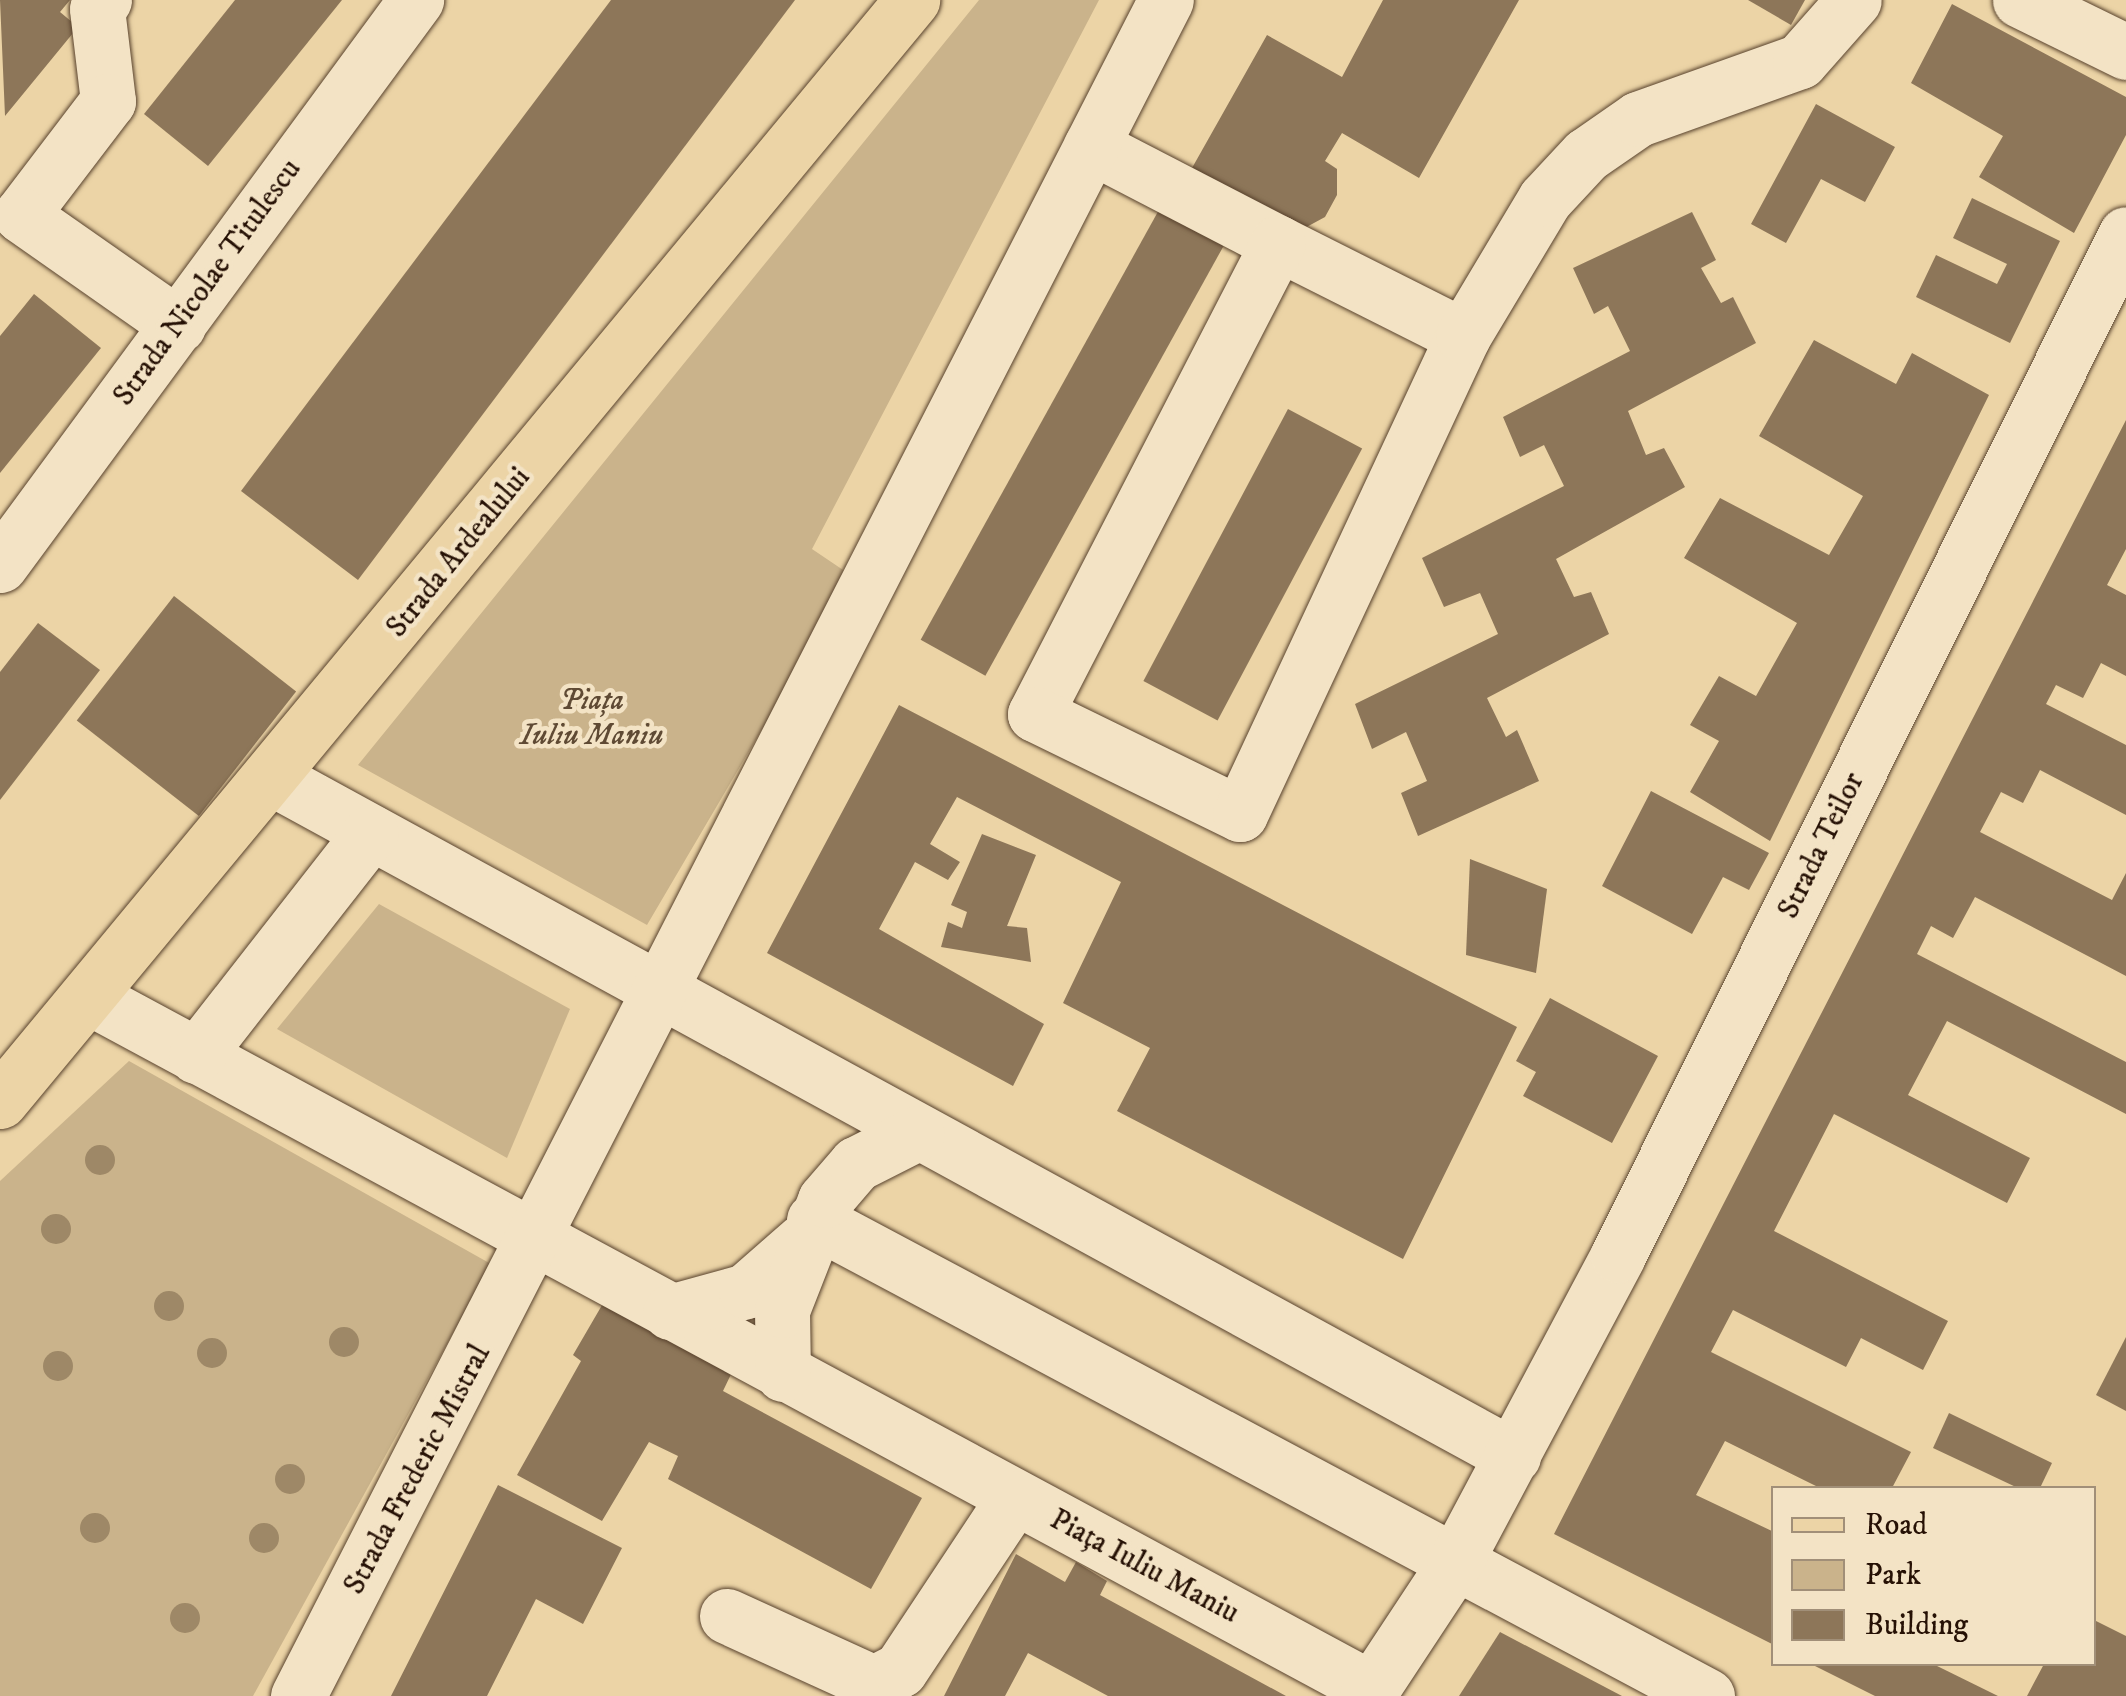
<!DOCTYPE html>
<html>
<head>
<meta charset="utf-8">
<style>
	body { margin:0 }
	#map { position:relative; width:2126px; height:1696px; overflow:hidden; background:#ecd4a6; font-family:"IM FELL DW Pica",serif }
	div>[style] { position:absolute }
	.green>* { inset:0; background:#cab38b }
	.building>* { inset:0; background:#8d7659; transform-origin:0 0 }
	.roads { filter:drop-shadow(0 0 2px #58422d) drop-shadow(0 0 2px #58422d) }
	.minor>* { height:55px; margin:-27.5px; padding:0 27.5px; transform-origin:27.5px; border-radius:27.5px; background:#f3e3c5 }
	.major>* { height:55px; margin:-27.5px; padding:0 27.5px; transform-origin:27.5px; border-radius:27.5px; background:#ecd4a6 }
	.trees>* { width:30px; height:30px; margin:-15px; border-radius:50%; background:#9e8867 }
	span { translate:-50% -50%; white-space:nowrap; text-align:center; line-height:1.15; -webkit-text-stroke:9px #f3e3c5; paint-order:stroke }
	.street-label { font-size:30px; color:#261105 }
	.park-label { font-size:30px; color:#5f4a34; font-style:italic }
	.legend { position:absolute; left:1771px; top:1486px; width:325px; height:180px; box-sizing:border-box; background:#f3e3c5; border:2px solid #a18f78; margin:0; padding:12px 18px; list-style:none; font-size:30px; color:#261105 }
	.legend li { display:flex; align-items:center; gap:20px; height:50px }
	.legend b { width:50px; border:2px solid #a18f78 }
</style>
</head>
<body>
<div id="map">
	<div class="green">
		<i style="clip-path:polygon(979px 0,1099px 0,812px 549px,852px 576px,647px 925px,358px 765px)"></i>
		<i style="clip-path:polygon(379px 904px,570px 1009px,507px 1158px,277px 1029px)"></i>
		<i style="clip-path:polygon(129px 1061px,491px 1264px,253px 1696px,0 1696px,0 1181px)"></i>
	</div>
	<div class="building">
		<i style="clip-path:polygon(0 0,70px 0,60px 12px,78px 27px,5px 116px)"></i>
		<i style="clip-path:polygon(235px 0,342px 0,208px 166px,144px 114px)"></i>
		<i style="clip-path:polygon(611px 0,795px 0,358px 580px,241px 491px)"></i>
		<i style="clip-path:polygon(1383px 0,1519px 0,1419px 178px,1342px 133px,1325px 161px,1337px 169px,1337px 195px,1325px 217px,1301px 230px,1192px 168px,1267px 35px,1342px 77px)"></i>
		<i style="clip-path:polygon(1748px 0,1805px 0,1791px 25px)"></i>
		<i style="clip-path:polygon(1952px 4px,2126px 97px,2126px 135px,2074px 233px,1979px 177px,2003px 136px,1911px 83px)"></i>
		<i style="clip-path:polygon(1816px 104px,1895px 147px,1865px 202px,1821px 179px,1786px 243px,1751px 224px)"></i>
		<i style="clip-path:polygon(1972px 198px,2060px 241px,2010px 343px,1916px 297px,1936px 255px,1997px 284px,2007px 264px,1953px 238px)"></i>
		<i style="left:1165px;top:199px;width:74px;height:504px;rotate:29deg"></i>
		<i style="clip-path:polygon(1692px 212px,1716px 260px,1701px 268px,1721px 303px,1733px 297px,1756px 343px,1628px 411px,1646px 455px,1664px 448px,1685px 487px,1556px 559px,1574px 597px,1591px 592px,1609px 634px,1487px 698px,1506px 737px,1517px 730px,1539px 781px,1418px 836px,1401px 793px,1427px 781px,1406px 732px,1372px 749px,1355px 704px,1498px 634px,1480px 593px,1444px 607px,1422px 558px,1564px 486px,1544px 445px,1520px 457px,1503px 417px,1630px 351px,1608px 306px,1594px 314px,1573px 268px)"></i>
		<i style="clip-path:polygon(34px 294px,101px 348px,0 473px,0 336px)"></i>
		<i style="clip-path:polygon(1814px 340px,1896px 384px,1912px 353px,1989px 395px,1770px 841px,1690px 792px,1719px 741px,1690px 725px,1719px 676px,1756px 696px,1797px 623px,1684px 558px,1720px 498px,1829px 555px,1863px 496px,1759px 436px)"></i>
		<i style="left:1288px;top:409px;width:84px;height:308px;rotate:28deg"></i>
		<i style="clip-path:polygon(2126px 420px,2126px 549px,2107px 585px,2126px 595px,2126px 676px,2101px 663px,2083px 698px,2056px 685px,2046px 704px,2126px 745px,2126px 815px,2040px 770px,2023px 803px,2001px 792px,1980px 832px,2112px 900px,2126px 873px,2126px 976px,1975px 897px,1953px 938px,1931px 926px,1917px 954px,2126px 1062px,2126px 1114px,1947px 1021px,1908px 1095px,2030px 1158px,2007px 1203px,1834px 1114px,1774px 1231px,1948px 1321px,1923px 1370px,1861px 1338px,1846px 1367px,1733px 1310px,1711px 1352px,1911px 1452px,1892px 1488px,1820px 1488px,1725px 1441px,1696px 1495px,1774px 1532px,1774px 1645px,1554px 1534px)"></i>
		<i style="left:174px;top:596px;width:155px;height:158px;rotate:38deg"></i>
		<i style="clip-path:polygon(38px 623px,100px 670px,0 800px,0 672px)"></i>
		<i style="clip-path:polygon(899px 705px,1517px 1027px,1403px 1259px,1117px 1111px,1150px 1048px,1063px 1003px,1121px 882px,957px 797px,930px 844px,960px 862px,948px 880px,915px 862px,879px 929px,1044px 1024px,1013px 1086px,767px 953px)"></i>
		<i style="clip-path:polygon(1651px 791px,1769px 853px,1749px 890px,1723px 877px,1692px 934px,1602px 886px)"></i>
		<i style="clip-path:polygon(982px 834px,1036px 855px,1007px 926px,1027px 928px,1031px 962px,941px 947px,948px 922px,962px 928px,967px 912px,951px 905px)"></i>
		<i style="clip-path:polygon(1470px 859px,1547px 889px,1536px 973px,1466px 955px)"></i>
		<i style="clip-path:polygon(1550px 998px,1658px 1056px,1612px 1143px,1523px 1096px,1536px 1072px,1516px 1061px)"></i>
		<i style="clip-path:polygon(605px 1300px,734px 1368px,723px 1391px,922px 1498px,871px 1589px,668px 1479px,678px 1456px,649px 1442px,602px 1521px,517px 1475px,581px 1361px,573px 1355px)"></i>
		<i style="clip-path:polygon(2126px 1337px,2126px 1411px,2096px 1395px)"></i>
		<i style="clip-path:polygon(1949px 1413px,2052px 1463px,2040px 1488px,2018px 1488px,1933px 1448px)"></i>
		<i style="clip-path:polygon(498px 1485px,622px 1548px,583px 1624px,536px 1599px,487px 1696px,391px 1696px)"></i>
		<i style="clip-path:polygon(1016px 1554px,1065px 1582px,1076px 1562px,1107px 1581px,1100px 1595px,1286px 1696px,1108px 1696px,1028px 1653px,1005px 1696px,944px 1696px)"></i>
		<i style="clip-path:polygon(2094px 1620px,2126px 1636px,2126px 1696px,2027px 1696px,2044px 1664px,2094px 1664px)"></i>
		<i style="clip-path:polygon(1500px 1632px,1622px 1696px,1459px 1696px)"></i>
		<i style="clip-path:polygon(1811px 1664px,1933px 1664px,1998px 1696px,1875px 1696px)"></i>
	</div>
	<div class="roads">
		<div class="minor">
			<i style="left:104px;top:0;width:11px;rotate:128deg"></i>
			<i style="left:97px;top:9px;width:93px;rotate:83.2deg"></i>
			<i style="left:108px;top:101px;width:143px;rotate:127.3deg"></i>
			<i style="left:21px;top:215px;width:192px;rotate:35deg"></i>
			<i style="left:2020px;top:0;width:118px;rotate:26.1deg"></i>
			<i style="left:1091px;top:146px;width:211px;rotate:27.4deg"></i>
			<i style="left:1463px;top:336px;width:207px;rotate:-153.3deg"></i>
			<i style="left:1278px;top:243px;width:530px;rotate:117.29deg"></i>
			<i style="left:1035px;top:714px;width:228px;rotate:26deg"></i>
			<i style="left:1240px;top:814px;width:527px;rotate:-64.99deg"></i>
			<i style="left:1463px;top:336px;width:160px;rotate:-59.1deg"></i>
			<i style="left:1545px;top:199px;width:60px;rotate:-47deg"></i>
			<i style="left:1586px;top:155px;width:63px;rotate:-34.7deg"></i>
			<i style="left:1638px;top:119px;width:172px;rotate:-19.7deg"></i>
			<i style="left:1800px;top:61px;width:81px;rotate:-48.5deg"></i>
			<i style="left:0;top:565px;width:702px;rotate:-53.64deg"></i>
			<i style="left:274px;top:779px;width:1412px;rotate:28.65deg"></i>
			<i style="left:89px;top:997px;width:1458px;rotate:28.34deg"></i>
			<i style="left:196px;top:1056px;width:284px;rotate:-52deg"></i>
			<i style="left:814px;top:1220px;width:1012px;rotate:28.06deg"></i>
			<i style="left:670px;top:1312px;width:79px;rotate:-15.4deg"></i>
			<i style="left:746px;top:1291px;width:76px;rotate:-41.3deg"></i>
			<i style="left:783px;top:1374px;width:64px;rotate:-90.9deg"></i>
			<i style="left:782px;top:1310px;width:118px;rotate:-68.6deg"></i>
			<i style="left:825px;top:1200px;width:48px;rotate:-49.3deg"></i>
			<i style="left:856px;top:1164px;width:68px;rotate:-26.9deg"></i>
			<i style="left:727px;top:1616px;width:162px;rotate:24.5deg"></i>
			<i style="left:874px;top:1683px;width:29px;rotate:-27deg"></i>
			<i style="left:900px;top:1670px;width:206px;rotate:-56.5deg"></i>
			<i style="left:298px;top:1696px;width:1905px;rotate:-62.9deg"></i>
			<i style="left:1367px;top:1696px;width:158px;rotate:-56.6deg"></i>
			<i style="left:1454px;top:1564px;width:350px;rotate:-62deg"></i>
			<i style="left:1618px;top:1255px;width:1140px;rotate:-63.55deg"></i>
		</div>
		<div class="major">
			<i style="left:0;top:1101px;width:1430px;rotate:-50.36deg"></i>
		</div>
	</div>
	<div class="trees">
		<i style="left:100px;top:1160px"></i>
		<i style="left:56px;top:1229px"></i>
		<i style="left:169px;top:1306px"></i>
		<i style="left:344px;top:1342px"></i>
		<i style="left:212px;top:1353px"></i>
		<i style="left:58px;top:1366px"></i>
		<i style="left:290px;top:1479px"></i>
		<i style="left:95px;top:1528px"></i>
		<i style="left:264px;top:1538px"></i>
		<i style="left:185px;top:1618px"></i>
	</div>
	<div class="street-label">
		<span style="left:208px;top:283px;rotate:-54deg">Strada Nicolae Titulescu</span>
		<span style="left:459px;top:553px;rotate:-51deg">Strada Ardealului</span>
		<span style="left:1822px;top:846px;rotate:-64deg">Strada Teilor</span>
		<span style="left:418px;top:1470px;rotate:-62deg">Strada Frederic Mistral</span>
		<span style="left:1144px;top:1567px;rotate:28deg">Piața Iuliu Maniu</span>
	</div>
	<div class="park-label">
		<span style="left:592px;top:718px">Piața<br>Iuliu Maniu</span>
	</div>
	<ul class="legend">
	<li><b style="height:12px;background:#ecd4a6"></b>Road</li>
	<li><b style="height:28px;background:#cab38b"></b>Park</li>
	<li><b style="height:28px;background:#8d7659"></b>Building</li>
	</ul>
</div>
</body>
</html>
